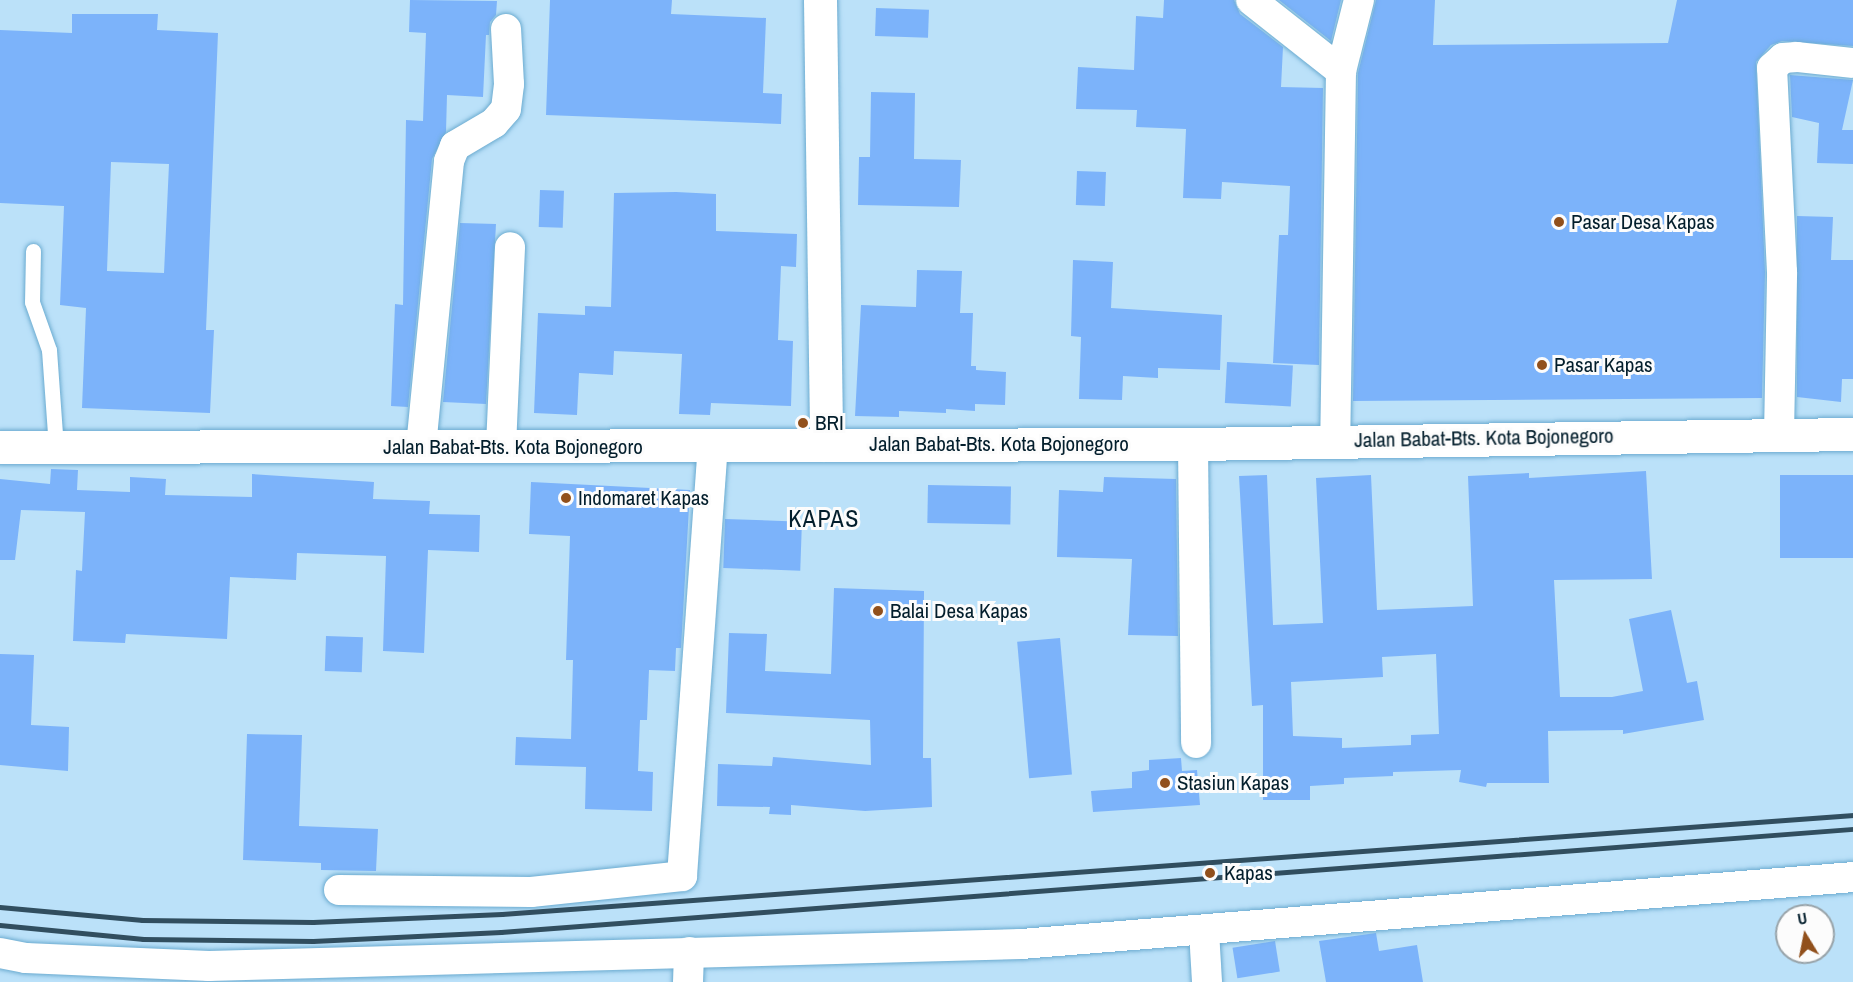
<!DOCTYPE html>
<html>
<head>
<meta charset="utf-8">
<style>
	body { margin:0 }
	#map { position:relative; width:1853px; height:982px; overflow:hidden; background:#bbe1f9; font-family:"Archivo Narrow",sans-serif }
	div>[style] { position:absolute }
	.building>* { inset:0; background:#7cb3fa; transform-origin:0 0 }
	.roads { filter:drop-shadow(0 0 2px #6babd0) drop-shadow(0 0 2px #6babd0) }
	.service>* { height:15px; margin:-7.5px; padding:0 7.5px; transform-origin:7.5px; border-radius:7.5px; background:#fff }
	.minor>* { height:30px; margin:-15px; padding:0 15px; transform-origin:15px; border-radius:15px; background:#fff }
	.tertiary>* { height:33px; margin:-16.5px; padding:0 16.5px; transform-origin:16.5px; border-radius:16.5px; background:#fff }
	.trunk>* { height:33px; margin:-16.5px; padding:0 16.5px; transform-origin:16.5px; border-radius:16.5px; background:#fff }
	.rail>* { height:4.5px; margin:-2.25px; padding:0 2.25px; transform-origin:2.25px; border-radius:2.25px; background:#314e5f }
	.dots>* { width:16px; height:16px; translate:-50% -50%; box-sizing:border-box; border:3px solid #fcfcfc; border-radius:50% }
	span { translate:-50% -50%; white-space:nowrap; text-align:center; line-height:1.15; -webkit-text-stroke:6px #fcfcfc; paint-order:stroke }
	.poi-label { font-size:21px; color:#031e2c }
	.left { translate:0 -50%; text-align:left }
	.street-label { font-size:21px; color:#031e2c }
	.quarter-label { font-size:24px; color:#031e2c; letter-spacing:1.5px }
	.north { position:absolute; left:1775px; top:904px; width:60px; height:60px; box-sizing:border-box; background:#fcfcfc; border:2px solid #98a3a9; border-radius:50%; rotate:350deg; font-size:16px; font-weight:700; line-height:24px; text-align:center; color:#031e2c }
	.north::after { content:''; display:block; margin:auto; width:21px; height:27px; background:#91501c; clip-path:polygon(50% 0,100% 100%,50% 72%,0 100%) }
</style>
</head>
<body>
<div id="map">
	<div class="building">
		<i style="clip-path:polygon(410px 0,497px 1px,496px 15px,490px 22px,489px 35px,486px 35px,483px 97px,447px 95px,446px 132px,432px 159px,408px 407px,391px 406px,395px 304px,403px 305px,406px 120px,423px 121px,426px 33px,409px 32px)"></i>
		<i style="clip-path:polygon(550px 0,672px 0,671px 14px,766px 18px,763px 93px,782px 94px,781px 124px,546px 115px)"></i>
		<i style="clip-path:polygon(1164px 0,1234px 0,1240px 14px,1283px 47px,1281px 87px,1323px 88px,1319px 365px,1273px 363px,1279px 235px,1288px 235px,1290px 186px,1222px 182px,1221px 199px,1183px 198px,1186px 129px,1136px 127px,1137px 110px,1076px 109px,1078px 67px,1134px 70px,1136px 16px,1163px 18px)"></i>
		<i style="clip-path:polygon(1279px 0,1341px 0,1331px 41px)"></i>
		<i style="clip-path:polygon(1376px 0,1435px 0,1433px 45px,1668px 43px,1677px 0,1853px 0,1853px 46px,1782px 41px,1771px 45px,1756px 62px,1765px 272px,1762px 398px,1353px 401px,1358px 73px)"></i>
		<i style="left:876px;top:8px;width:53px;height:28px;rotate:2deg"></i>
		<i style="clip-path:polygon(evenodd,72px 14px,158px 14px,157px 30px,218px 33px,206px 330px,214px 330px,210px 413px,82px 408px,86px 308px,60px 305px,64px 206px,0 203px,0 30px,72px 33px,72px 14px,111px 162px,169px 164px,164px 273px,107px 271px,111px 162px)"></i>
		<i style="clip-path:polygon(1790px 75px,1853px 80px,1842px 130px,1853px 130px,1853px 164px,1817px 163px,1819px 123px,1792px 117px)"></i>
		<i style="clip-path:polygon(871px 92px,915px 93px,914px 159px,961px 160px,959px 207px,858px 205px,859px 157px,870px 157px)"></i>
		<i style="left:1077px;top:171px;width:29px;height:34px;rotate:2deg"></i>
		<i style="left:540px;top:190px;width:24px;height:37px;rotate:2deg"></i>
		<i style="clip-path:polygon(676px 192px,716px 194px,716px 231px,797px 234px,796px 267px,781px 266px,778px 340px,793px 341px,791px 406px,711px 403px,710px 415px,679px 414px,682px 354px,614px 351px,613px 375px,579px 373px,577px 415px,534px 413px,538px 313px,585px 315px,585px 306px,611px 307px,614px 193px)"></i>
		<i style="clip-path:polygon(1797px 216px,1833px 217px,1831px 260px,1853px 260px,1853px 379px,1842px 379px,1841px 402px,1797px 397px)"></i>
		<i style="clip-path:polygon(460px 223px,496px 224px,486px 404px,443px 402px)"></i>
		<i style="clip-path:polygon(1073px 260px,1113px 262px,1111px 308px,1222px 315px,1220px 370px,1158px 368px,1158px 378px,1123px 376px,1122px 400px,1079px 399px,1081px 337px,1071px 336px)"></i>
		<i style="clip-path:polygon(917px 270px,962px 271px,960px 313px,973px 313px,971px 366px,976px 366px,976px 370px,1006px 372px,1005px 405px,975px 404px,975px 411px,946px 409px,946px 413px,899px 411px,899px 417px,855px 416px,861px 305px,916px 307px)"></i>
		<i style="left:1227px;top:362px;width:66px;height:41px;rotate:3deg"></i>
		<i style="clip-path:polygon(51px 469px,78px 470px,77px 490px,130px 492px,130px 477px,166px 479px,165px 495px,252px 497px,252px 474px,374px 482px,373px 499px,430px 501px,429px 514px,480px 515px,479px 552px,428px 550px,424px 653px,383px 651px,386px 556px,297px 553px,296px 580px,230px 577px,227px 639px,126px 634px,125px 643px,73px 641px,76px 570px,82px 571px,85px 512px,21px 510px,15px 560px,0 560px,0 479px,50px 484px)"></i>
		<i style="clip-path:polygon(evenodd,1646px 471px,1652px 579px,1554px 580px,1560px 697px,1612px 697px,1643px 691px,1629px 619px,1671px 610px,1687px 683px,1697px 681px,1704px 720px,1623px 734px,1623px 730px,1548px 731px,1549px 783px,1487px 783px,1486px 787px,1459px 782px,1461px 770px,1393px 772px,1393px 776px,1344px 778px,1344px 784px,1310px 786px,1310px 800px,1263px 800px,1263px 705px,1252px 706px,1239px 476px,1267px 475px,1273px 625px,1323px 623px,1316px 478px,1371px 475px,1377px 610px,1473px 606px,1468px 476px,1529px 473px,1529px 478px,1646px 471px,1436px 654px,1439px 734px,1411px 735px,1411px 745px,1342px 748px,1342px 738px,1293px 736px,1291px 682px,1383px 677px,1382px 657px,1436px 654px)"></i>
		<i style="left:1853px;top:475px;width:83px;height:73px;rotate:90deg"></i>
		<i style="clip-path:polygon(1104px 477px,1176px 479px,1178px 636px,1128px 635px,1132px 559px,1057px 557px,1059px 490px,1103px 492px)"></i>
		<i style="clip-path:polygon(531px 482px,690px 490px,681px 648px,676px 648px,675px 671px,649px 670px,647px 720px,640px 720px,638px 771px,653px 772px,652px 811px,585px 809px,586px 767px,515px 765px,516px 737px,571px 739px,573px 660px,566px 660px,570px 536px,529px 534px)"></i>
		<i style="left:928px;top:485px;width:83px;height:38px;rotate:1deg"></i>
		<i style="left:725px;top:519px;width:77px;height:49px;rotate:2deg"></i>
		<i style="clip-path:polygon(834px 588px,924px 591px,923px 758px,931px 758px,932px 807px,865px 811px,791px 805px,791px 815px,769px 814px,770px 807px,717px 806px,718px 764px,772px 766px,773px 757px,871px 765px,870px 720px,726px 713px,729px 633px,767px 634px,765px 671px,831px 674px)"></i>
		<i style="left:326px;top:636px;width:37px;height:35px;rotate:2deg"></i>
		<i style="left:1060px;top:638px;width:137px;height:43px;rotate:85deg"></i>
		<i style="clip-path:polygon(0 654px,34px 655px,31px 725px,69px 727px,68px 771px,0 765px)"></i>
		<i style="clip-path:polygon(247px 734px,302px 735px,299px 826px,378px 829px,376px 871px,321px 870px,321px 863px,243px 860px)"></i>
		<i style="clip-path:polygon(1181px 758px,1182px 771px,1197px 770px,1200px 805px,1093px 812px,1091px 791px,1132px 788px,1132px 772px,1149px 770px,1149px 760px)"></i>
		<i style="clip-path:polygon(1376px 933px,1379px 951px,1417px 945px,1423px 982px,1326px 982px,1319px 941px)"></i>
		<i style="left:1275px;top:941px;width:31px;height:43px;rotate:81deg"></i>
	</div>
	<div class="roads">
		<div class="service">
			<i style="left:33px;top:251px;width:51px;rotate:91.1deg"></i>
			<i style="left:32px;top:302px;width:51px;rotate:70.5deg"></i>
			<i style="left:49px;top:350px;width:97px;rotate:85.9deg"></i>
		</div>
		<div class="minor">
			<i style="left:1251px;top:0;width:115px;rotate:38.3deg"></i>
			<i style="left:1341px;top:71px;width:368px;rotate:90.9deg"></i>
			<i style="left:1341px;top:71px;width:73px;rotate:-75.8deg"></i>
			<i style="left:1779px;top:434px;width:162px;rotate:-88.9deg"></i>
			<i style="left:1782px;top:272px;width:204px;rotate:-92.8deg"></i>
			<i style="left:1772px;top:68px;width:15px;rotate:-42deg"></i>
			<i style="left:1783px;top:58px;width:14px;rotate:-4deg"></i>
			<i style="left:1797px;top:57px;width:56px;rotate:6.1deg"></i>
			<i style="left:1193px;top:444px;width:299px;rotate:89.4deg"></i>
			<i style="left:501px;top:446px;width:199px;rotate:-87.4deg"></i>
			<i style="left:421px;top:447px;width:287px;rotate:-84.4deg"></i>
			<i style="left:449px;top:161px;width:16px;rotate:-68deg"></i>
			<i style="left:455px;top:146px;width:45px;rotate:-30.5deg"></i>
			<i style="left:494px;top:123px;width:18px;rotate:-49deg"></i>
			<i style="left:506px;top:109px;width:25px;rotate:-83deg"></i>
			<i style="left:509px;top:84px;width:55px;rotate:-93.1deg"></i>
			<i style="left:339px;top:890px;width:192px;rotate:0.6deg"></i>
			<i style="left:531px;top:892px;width:152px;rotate:-6deg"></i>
			<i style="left:682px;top:876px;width:431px;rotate:-85.9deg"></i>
			<i style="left:1204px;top:931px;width:51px;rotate:86.6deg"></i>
			<i style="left:0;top:953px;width:26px;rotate:11deg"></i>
			<i style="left:26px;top:958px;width:183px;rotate:2.5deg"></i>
			<i style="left:209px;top:966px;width:812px;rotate:-1.55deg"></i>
			<i style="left:1021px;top:944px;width:835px;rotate:-4.6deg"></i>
			<i style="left:688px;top:982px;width:30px;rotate:-88deg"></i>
		</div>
		<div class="tertiary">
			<i style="left:820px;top:0;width:445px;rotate:89.2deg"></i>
		</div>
		<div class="trunk">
			<i style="left:0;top:447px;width:1193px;rotate:-0.14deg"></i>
			<i style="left:1193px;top:444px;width:660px;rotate:-0.87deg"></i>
		</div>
	</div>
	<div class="rail">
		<i style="left:0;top:907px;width:143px;rotate:5.2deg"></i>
		<i style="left:142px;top:920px;width:171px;rotate:0.7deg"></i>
		<i style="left:313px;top:922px;width:189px;rotate:-2.4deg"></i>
		<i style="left:502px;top:914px;width:1355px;rotate:-4.19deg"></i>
		<i style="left:0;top:925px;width:144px;rotate:5.6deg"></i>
		<i style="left:143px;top:939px;width:170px;rotate:0.7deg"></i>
		<i style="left:313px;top:941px;width:188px;rotate:-2.7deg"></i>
		<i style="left:501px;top:932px;width:1356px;rotate:-4.36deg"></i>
	</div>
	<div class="dots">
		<i style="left:1559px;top:222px;background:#91501c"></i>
		<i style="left:1542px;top:365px;background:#91501c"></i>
		<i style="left:803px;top:423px;background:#91501c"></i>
		<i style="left:566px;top:498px;background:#91501c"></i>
		<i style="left:878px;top:611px;background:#91501c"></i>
		<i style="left:1165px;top:783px;background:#91501c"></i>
		<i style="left:1210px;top:873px;background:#91501c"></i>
	</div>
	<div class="poi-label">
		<span class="left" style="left:1571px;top:222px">Pasar Desa Kapas</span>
		<span class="left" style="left:1554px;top:365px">Pasar Kapas</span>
		<span class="left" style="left:815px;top:423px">BRI</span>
		<span class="left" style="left:578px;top:498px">Indomaret Kapas</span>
		<span class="left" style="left:890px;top:611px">Balai Desa Kapas</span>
		<span class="left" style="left:1177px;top:783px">Stasiun Kapas</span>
		<span class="left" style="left:1224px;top:873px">Kapas</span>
	</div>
	<div class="street-label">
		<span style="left:1484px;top:438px;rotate:-1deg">Jalan Babat-Bts. Kota Bojonegoro</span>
		<span style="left:999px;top:444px">Jalan Babat-Bts. Kota Bojonegoro</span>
		<span style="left:513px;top:447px">Jalan Babat-Bts. Kota Bojonegoro</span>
	</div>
	<div class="quarter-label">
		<span style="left:824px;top:519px">KAPAS</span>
	</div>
	<div class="north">U</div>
</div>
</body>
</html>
